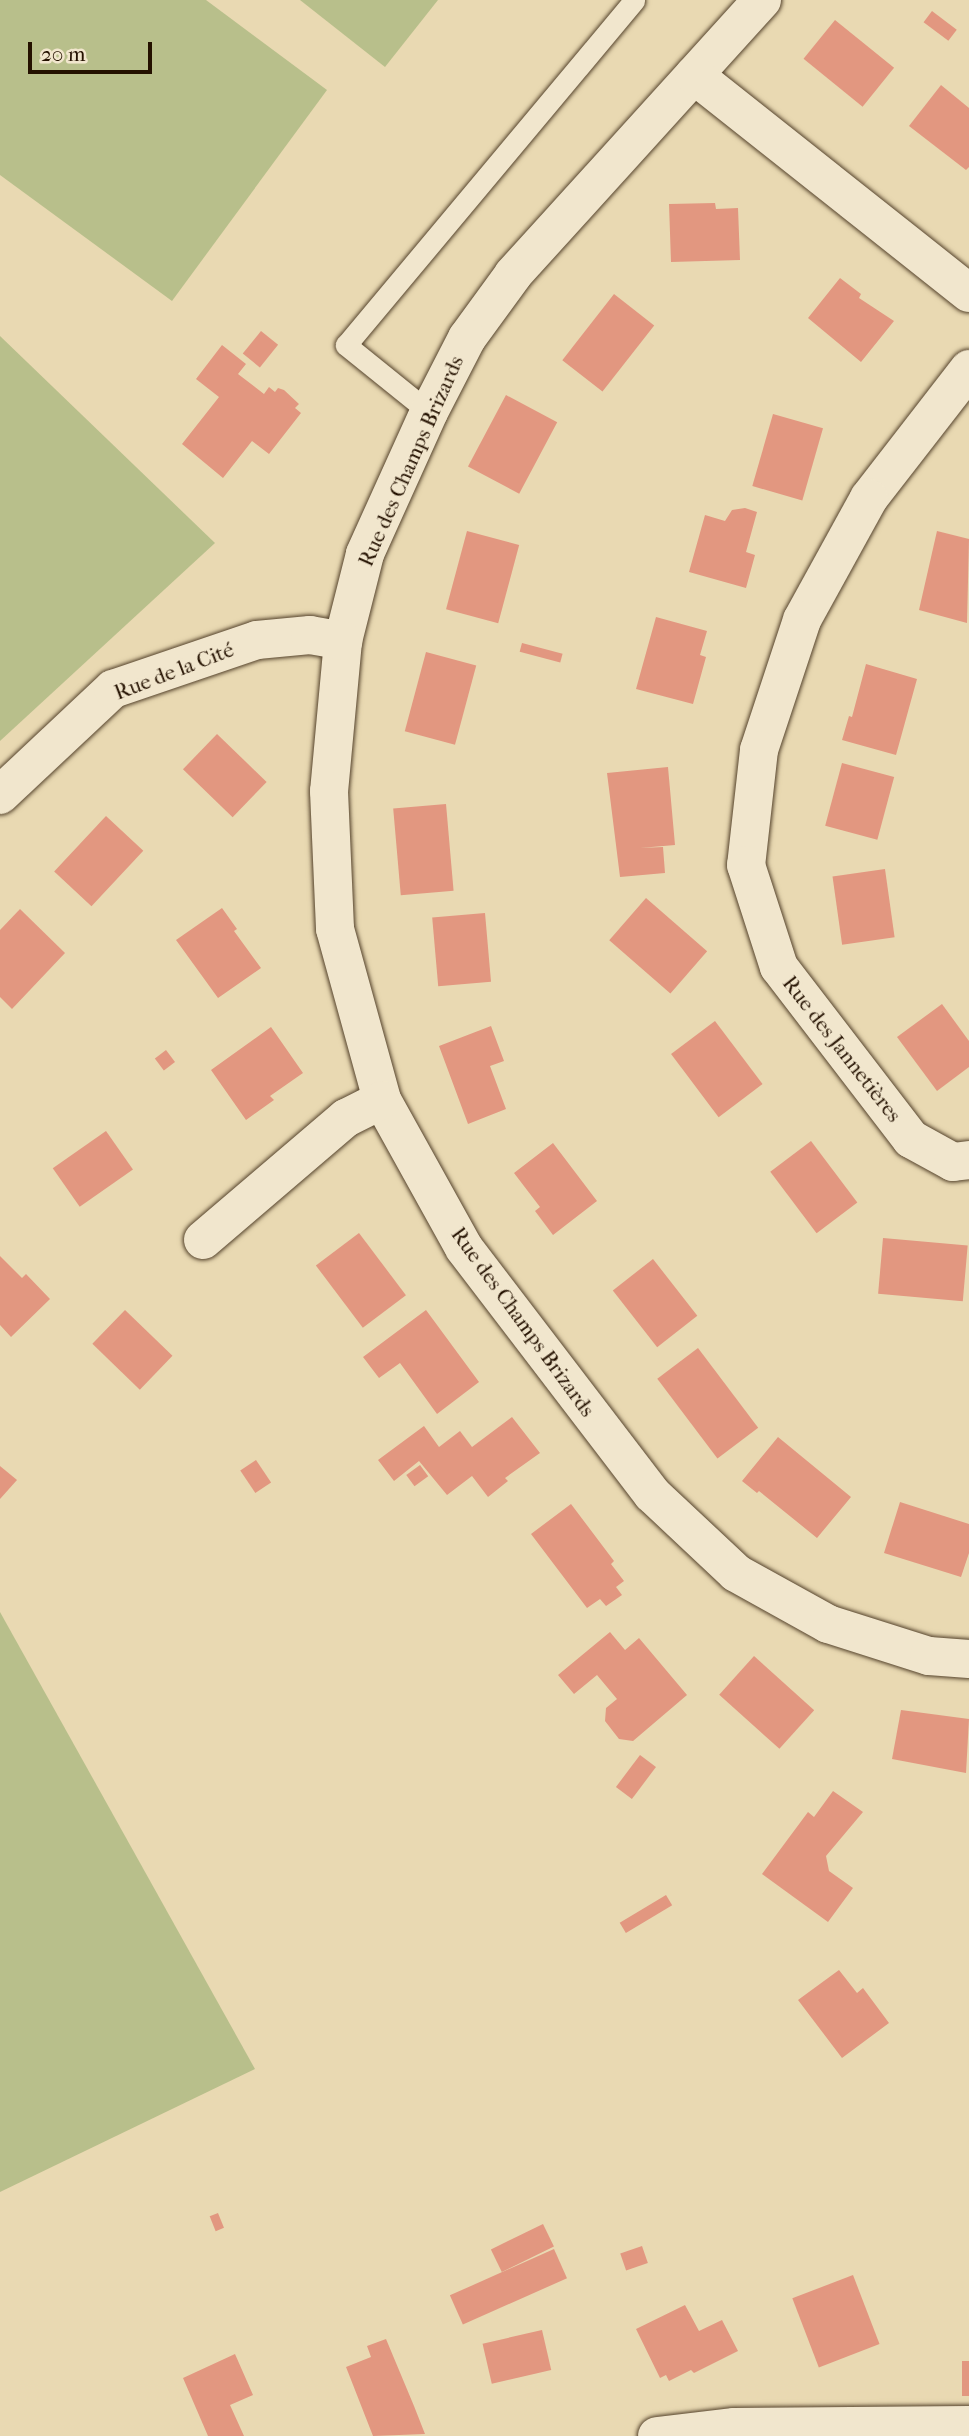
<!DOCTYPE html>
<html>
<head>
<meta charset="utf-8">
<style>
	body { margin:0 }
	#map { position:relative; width:969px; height:2436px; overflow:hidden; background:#e9d9b2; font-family:"IM FELL French Canon",serif }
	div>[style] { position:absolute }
	.green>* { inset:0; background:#b8bf8b }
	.building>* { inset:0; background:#e29780; transform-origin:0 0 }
	.roads { filter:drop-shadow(0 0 2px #55432c) drop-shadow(0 0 2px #55432c) }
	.lane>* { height:21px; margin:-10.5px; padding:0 10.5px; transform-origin:10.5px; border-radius:10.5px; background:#f1e6cd }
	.street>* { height:38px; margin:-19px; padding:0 19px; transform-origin:19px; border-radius:19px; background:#f1e6cd }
	.secondary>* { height:38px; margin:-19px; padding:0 19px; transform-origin:19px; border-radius:19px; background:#f1e6cd }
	span { translate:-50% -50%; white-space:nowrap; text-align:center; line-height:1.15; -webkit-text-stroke:5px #f1e6cd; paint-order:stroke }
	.street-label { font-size:21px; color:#241100 }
	.scale { position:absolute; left:28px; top:42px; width:124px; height:32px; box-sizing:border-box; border:4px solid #241100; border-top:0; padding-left:9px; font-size:21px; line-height:24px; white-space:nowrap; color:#241100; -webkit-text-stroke:5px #f1e6cd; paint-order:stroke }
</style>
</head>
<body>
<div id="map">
	<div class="green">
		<i style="clip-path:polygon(0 0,206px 0,327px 90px,172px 301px,0 175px)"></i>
		<i style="clip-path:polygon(300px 0,438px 0,385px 67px)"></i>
		<i style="clip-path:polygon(0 336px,215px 543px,0 741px)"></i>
		<i style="clip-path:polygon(0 1612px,255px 2069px,0 2192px)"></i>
	</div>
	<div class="building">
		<i style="left:932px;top:11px;width:31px;height:14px;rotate:37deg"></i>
		<i style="left:835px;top:20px;width:76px;height:50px;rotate:39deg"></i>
		<i style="clip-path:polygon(941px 85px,969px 108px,969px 167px,966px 170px,909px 126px)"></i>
		<i style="clip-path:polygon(715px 203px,716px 209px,738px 208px,740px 260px,671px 262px,669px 204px)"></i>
		<i style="clip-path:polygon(840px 278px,861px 294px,859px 298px,894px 321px,861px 362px,808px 318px)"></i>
		<i style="left:614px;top:294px;width:51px;height:84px;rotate:38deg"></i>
		<i style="left:261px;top:331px;width:22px;height:29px;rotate:39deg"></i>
		<i style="clip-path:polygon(222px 345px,246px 364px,238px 374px,264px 394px,269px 387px,275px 392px,278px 388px,284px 390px,299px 404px,295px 408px,301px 413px,269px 454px,252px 441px,223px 478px,182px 444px,219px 397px,196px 379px)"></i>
		<i style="left:506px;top:395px;width:58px;height:81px;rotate:28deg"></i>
		<i style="left:773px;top:414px;width:52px;height:75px;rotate:16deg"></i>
		<i style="clip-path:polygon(745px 508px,757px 512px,746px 552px,755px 555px,746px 588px,689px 572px,705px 515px,725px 521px,732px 510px)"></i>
		<i style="left:467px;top:531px;width:54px;height:81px;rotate:15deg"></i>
		<i style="clip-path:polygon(937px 531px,969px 539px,967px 623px,919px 610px)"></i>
		<i style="clip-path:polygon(656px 617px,707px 631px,700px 655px,706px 657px,693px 704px,636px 689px)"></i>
		<i style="left:522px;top:643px;width:42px;height:9px;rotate:15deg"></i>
		<i style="left:426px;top:652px;width:52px;height:82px;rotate:15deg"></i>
		<i style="clip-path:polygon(866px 664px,917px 679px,896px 755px,842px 740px,849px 716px,852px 717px)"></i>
		<i style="left:217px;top:734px;width:69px;height:49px;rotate:44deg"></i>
		<i style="left:842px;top:763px;width:54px;height:65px;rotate:15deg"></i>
		<i style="clip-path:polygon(668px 767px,675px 845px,640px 848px,663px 847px,665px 873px,620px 877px,607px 773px)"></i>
		<i style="left:446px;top:804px;width:87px;height:53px;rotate:85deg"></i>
		<i style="left:106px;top:816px;width:51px;height:76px;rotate:43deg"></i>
		<i style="left:885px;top:869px;width:69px;height:53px;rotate:82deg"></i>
		<i style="left:646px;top:898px;width:81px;height:56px;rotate:41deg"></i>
		<i style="clip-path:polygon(222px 908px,237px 929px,234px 931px,261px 968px,218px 998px,176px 940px)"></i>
		<i style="clip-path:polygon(20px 909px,65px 953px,12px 1009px,0 997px,0 930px)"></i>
		<i style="left:485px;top:913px;width:69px;height:53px;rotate:85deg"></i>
		<i style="clip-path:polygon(942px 1004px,969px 1041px,969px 1067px,937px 1091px,897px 1037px)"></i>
		<i style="left:715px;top:1021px;width:79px;height:55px;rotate:53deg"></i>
		<i style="clip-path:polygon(491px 1026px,504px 1061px,490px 1066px,506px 1109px,468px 1124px,439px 1046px)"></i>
		<i style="clip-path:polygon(271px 1027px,303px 1073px,270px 1096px,274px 1100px,246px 1120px,211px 1070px)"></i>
		<i style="left:166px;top:1050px;width:15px;height:14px;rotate:53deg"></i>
		<i style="left:106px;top:1131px;width:47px;height:65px;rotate:55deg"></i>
		<i style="left:811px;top:1141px;width:77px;height:51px;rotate:53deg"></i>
		<i style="clip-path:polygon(553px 1143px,597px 1201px,553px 1235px,535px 1211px,540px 1207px,514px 1173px)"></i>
		<i style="left:359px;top:1233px;width:78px;height:54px;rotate:53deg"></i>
		<i style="left:883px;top:1238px;width:85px;height:56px;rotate:5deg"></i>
		<i style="clip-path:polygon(0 1256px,22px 1278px,26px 1274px,50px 1299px,11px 1337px,0 1325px)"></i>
		<i style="left:653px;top:1259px;width:72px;height:51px;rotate:52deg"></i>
		<i style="left:125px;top:1310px;width:66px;height:47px;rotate:44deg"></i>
		<i style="clip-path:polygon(426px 1310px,479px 1382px,437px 1414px,400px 1363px,379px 1378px,363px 1357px)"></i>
		<i style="left:698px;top:1348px;width:100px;height:51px;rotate:53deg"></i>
		<i style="clip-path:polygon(512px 1417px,540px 1453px,505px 1478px,508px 1481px,488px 1497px,472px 1476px,447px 1495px,419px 1461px,394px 1481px,378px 1460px,424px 1426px,439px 1447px,460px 1431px,472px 1447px)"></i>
		<i style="clip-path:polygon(778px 1437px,851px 1497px,817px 1538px,759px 1491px,757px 1493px,742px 1481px)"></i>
		<i style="left:256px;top:1460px;width:27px;height:19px;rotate:56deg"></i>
		<i style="left:420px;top:1465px;width:14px;height:17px;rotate:54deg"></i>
		<i style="clip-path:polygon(0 1466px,17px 1480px,0 1499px)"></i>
		<i style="clip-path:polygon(900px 1502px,969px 1524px,969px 1553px,961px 1577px,884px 1553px)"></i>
		<i style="clip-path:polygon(571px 1504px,614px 1561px,611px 1564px,624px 1581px,616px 1587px,622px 1595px,606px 1606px,600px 1599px,587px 1608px,531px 1534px)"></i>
		<i style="clip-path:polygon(610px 1632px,625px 1650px,639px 1638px,687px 1695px,633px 1741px,619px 1739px,605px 1721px,606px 1708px,617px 1699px,597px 1675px,574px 1694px,558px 1675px)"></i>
		<i style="left:754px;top:1656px;width:81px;height:52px;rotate:42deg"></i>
		<i style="clip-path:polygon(901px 1710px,969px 1719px,966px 1773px,892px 1759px)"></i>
		<i style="left:640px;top:1755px;width:20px;height:40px;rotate:37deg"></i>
		<i style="clip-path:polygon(833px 1791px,863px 1812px,826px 1856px,829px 1871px,853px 1888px,828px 1922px,762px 1874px,808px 1812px,814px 1817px)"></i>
		<i style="left:666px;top:1895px;width:12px;height:54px;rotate:59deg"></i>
		<i style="clip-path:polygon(839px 1970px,857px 1993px,863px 1988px,889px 2023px,842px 2058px,798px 2000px)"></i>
		<i style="left:218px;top:2213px;width:16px;height:9px;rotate:68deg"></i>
		<i style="left:543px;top:2224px;width:25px;height:58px;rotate:64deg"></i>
		<i style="left:642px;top:2246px;width:18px;height:23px;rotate:71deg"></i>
		<i style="left:554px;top:2249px;width:32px;height:114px;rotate:66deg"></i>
		<i style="left:853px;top:2275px;width:74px;height:65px;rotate:69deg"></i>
		<i style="clip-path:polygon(685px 2305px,699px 2331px,722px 2320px,738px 2351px,694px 2373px,691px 2370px,669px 2381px,666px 2375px,660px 2378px,636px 2329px)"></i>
		<i style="left:542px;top:2330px;width:41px;height:61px;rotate:77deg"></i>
		<i style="clip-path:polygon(386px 2339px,414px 2406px,425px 2434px,373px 2436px,346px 2367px,371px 2357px,367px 2346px)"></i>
		<i style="clip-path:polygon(235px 2354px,253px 2395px,230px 2405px,244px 2436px,208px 2436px,183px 2378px)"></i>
		<i style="left:962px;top:2361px;width:7px;height:35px"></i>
	</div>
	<div class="roads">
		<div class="lane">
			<i style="left:429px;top:412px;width:107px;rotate:-141.1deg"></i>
			<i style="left:346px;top:345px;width:449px;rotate:-50.1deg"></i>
		</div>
		<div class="street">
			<i style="left:762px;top:0;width:371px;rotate:132.2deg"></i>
			<i style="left:513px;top:275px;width:78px;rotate:126.1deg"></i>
			<i style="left:467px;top:338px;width:83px;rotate:117.2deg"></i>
			<i style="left:429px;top:412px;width:156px;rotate:114.3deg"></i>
			<i style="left:365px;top:554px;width:90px;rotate:104.2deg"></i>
			<i style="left:343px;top:641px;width:151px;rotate:95.3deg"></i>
			<i style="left:329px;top:791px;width:138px;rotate:87.5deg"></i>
			<i style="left:335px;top:929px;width:177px;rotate:74.6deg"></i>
			<i style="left:382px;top:1100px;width:169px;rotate:61deg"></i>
			<i style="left:464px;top:1248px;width:310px;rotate:52.6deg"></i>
			<i style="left:652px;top:1494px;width:115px;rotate:43.2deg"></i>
			<i style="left:736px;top:1573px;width:105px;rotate:29deg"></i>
			<i style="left:828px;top:1624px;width:106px;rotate:17.6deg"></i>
			<i style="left:929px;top:1656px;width:40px;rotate:4.3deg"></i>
			<i style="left:694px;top:75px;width:351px;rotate:38.4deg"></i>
			<i style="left:969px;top:369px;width:163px;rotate:127.8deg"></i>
			<i style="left:869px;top:498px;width:139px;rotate:118.8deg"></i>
			<i style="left:802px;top:620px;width:137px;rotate:108.3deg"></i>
			<i style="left:759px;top:750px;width:116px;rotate:96.4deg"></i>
			<i style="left:746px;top:865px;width:107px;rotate:72.1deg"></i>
			<i style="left:779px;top:967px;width:217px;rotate:52.5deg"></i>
			<i style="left:911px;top:1139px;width:48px;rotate:28.7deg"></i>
			<i style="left:953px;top:1162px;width:16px;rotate:-7deg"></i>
			<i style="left:0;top:795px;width:155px;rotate:-43.2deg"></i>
			<i style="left:113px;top:689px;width:152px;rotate:-18.8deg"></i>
			<i style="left:257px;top:640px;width:53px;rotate:-5.4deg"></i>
			<i style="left:310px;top:635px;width:34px;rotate:10deg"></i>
			<i style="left:203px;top:1240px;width:188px;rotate:-40.5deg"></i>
			<i style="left:346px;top:1118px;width:40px;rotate:-26.6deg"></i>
		</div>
		<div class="secondary">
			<i style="left:657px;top:2436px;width:78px;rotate:-6.7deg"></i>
			<i style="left:734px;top:2427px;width:235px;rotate:-0.5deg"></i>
		</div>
	</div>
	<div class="street-label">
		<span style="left:411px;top:461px;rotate:-66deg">Rue des Champs Brizards</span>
		<span style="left:174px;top:671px;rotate:-21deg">Rue de la Cité</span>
		<span style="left:842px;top:1049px;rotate:52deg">Rue des Jannetières</span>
		<span style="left:523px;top:1322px;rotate:54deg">Rue des Champs Brizards</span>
	</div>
	<div class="scale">20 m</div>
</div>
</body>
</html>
